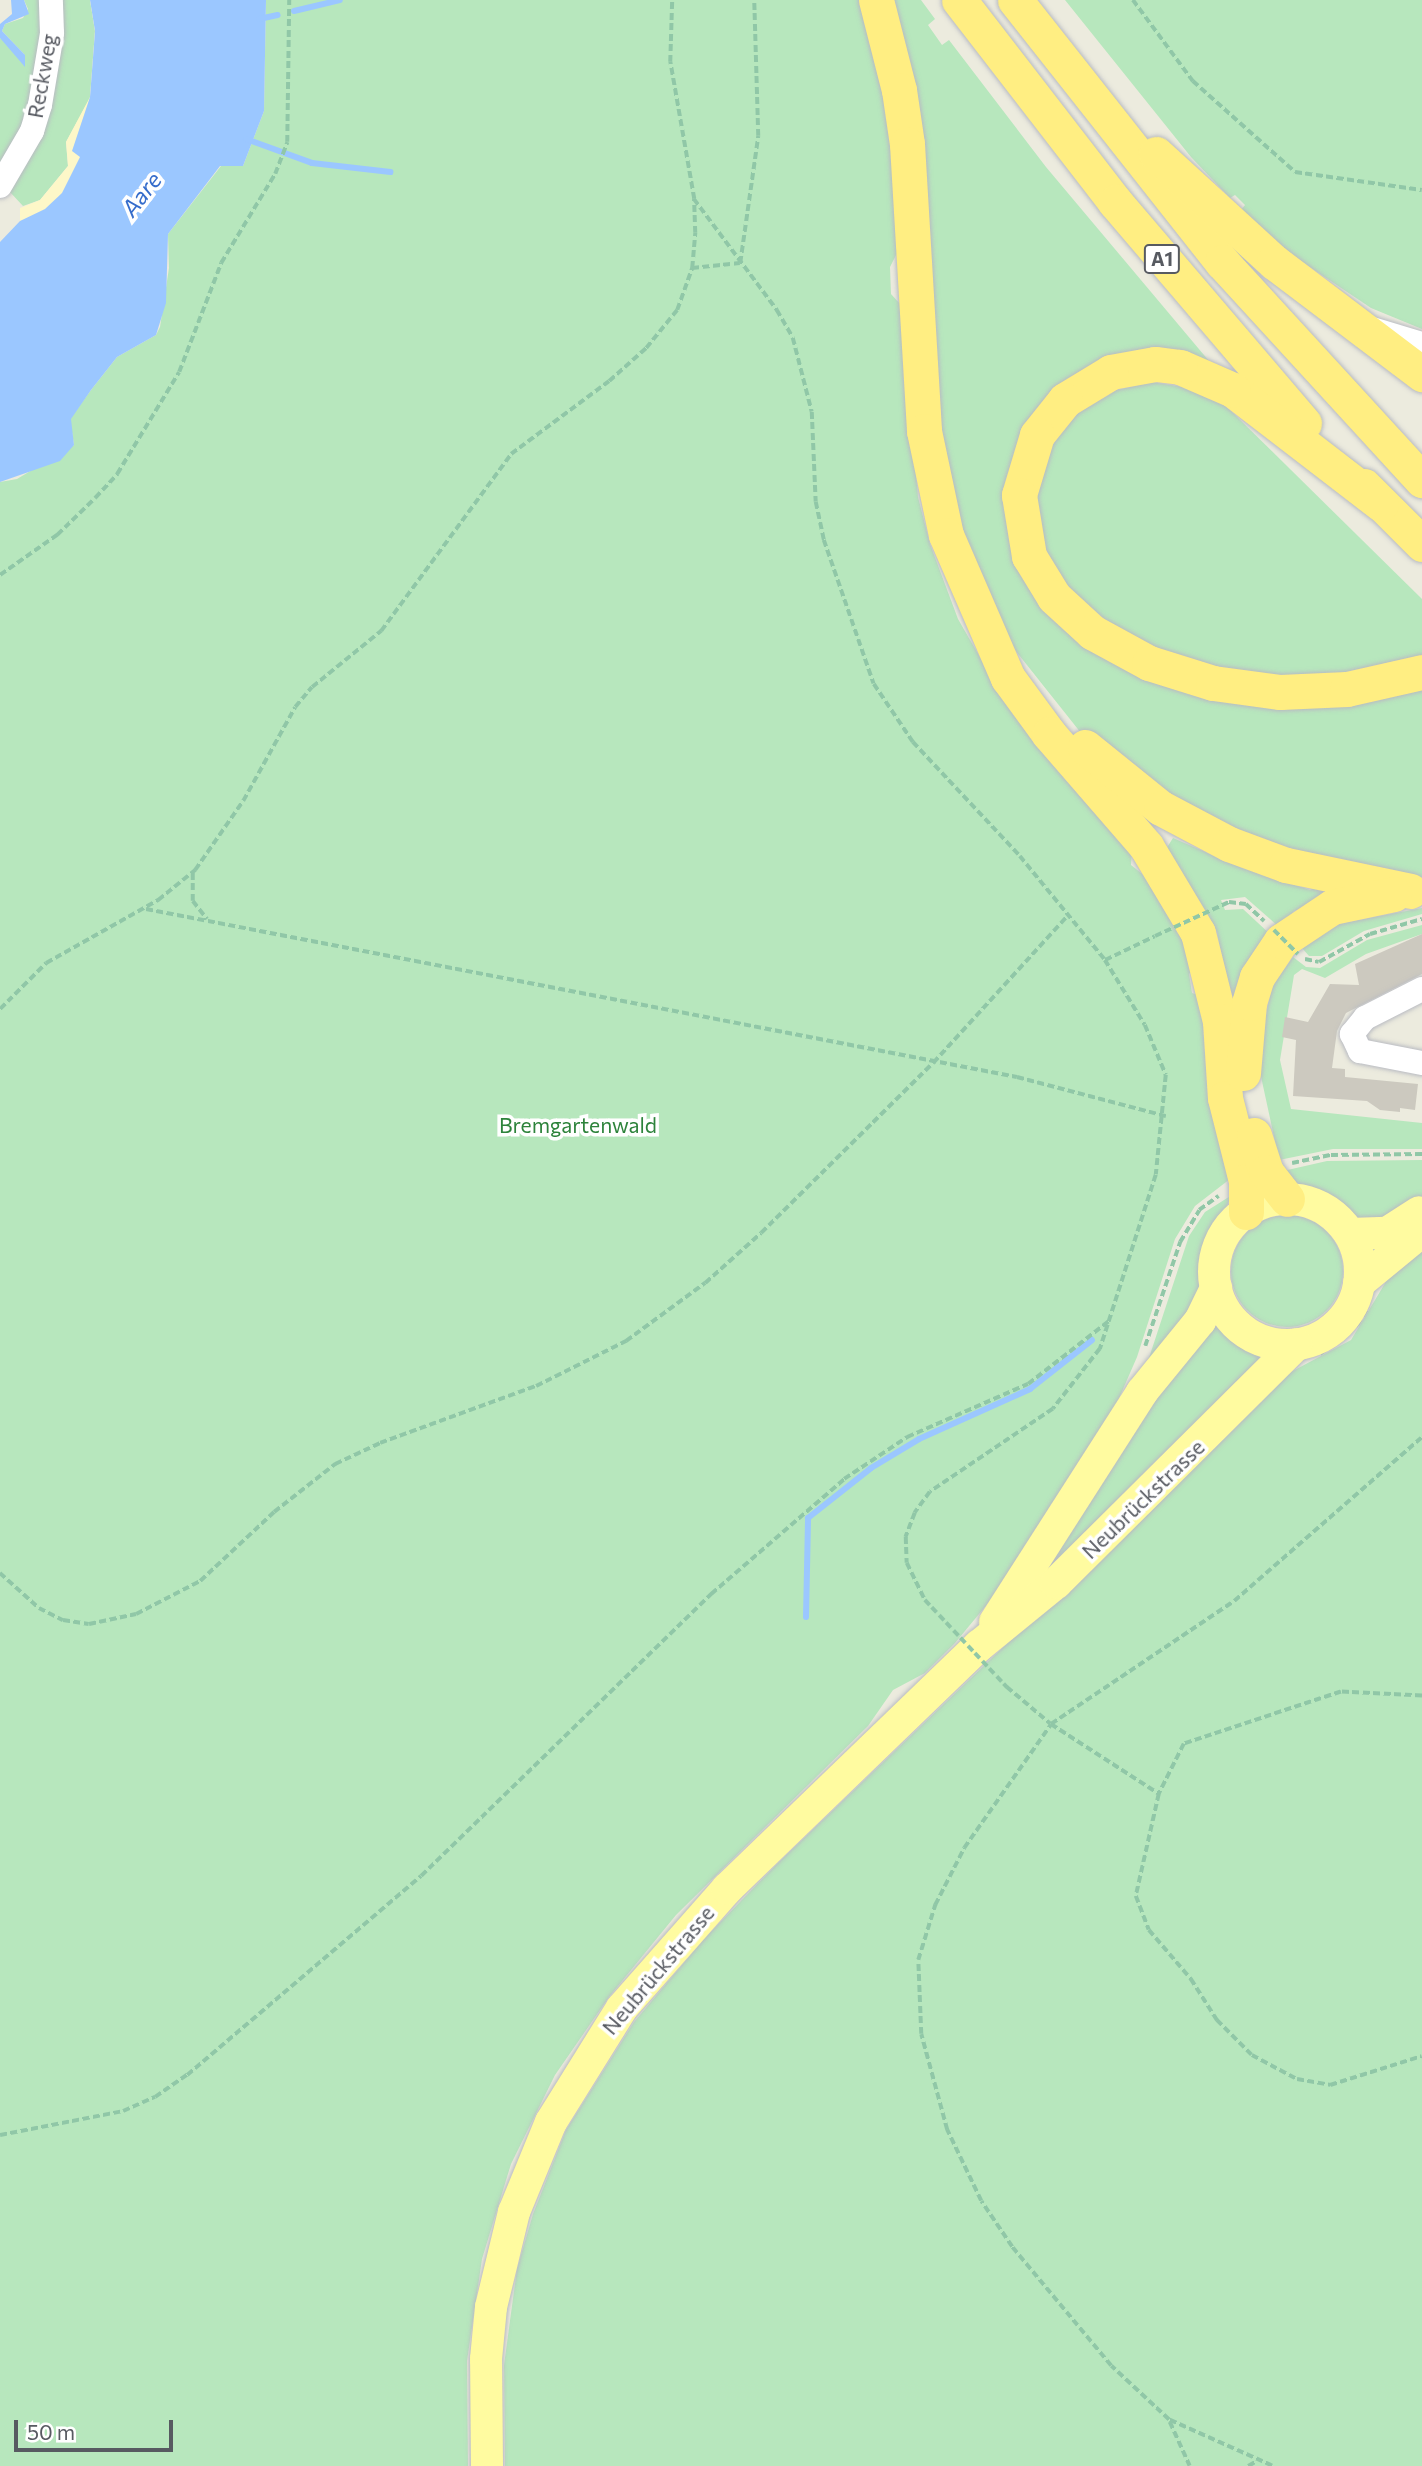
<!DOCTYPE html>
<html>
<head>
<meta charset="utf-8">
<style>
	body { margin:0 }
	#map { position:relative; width:1422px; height:2466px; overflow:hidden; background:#ecebde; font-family:Commissioner,sans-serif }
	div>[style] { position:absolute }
	.green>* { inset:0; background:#b7e7bd }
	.round { border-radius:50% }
	.sand>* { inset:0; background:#fdf7c8 }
	.water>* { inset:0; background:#9bc7ff }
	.stream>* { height:6px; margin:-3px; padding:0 3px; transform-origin:3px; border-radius:3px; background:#9bc7ff }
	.building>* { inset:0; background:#ccc9bf }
	.path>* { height:3.5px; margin-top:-1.75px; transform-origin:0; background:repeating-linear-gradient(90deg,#90c7a7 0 7px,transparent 0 10.5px) }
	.roads { filter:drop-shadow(0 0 2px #b9bbc2) drop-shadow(0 0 2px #b9bbc2) }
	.minor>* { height:24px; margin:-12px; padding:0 12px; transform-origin:12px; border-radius:12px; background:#fff }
	.major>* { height:32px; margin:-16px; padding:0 16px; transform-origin:16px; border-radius:16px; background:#fffba0 }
	.major>.ring { margin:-16px; padding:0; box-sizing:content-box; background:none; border:32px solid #fffba0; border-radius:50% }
	.highway>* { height:35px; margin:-17.5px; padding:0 17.5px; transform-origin:17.5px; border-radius:17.5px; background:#ffee82 }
	.path-bridge>* { height:3.5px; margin-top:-1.75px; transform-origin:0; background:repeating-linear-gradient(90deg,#90c7a7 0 7px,transparent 0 10.5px) }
	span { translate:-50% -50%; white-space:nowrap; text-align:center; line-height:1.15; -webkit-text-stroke:7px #fff; paint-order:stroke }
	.shield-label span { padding:2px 5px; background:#fff; border:2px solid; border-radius:5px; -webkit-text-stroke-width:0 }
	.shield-label { font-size:19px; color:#575a61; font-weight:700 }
	.street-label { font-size:21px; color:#575a61 }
	.park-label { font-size:21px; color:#2d833b }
	.water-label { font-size:23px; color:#356ccb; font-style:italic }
	.scale { position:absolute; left:14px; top:2420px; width:159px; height:32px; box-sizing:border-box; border:4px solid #575a61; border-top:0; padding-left:9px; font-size:21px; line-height:24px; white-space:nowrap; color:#575a61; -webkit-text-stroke:5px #fff; paint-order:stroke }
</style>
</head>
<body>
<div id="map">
	<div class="green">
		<i style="clip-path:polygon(24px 0,90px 0,95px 31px,90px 98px,66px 142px,68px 166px,40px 200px,23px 206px,9px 191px,34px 101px,0 167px,0 38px,25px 55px,2px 31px,5px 24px,23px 18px,28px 9px)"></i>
		<i style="clip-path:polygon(266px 0,863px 0,885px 88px,900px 247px,890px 267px,891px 294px,902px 306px,918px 497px,930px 544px,958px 619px,1000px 692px,1132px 847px,1131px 865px,1161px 889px,1195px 967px,1189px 974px,1192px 993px,1201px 996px,1208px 1099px,1230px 1179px,1195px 1206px,1175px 1239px,1137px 1357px,1113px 1412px,1069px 1489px,1051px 1504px,1023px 1561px,955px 1643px,925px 1673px,893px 1690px,868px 1726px,676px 1915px,609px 1997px,555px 2075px,511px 2164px,482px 2259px,467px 2361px,468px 2466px,0 2466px,0 482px,17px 479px,74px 445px,70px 419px,91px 390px,117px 357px,156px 335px,160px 327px,169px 268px,168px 234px,221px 166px,243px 166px,264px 111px)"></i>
		<i style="clip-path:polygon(891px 0,921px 0,935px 19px,928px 25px,942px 45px,949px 40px,1046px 167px,1209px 361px,1064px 389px,1016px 545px,1163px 676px,1422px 680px,1422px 877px,1399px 876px,1226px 833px,1081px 733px,1011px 645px,998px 622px,948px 493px)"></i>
		<i style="clip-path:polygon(1065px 0,1422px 0,1422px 329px,1371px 308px,1277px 245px,1241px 210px,1245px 205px,1235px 195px,1230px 198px,1191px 157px)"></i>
		<i style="clip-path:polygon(1151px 382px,1196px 389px,1227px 407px,1422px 599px,1422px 655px,1337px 674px,1280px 676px,1225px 669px,1159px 649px,1110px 624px,1067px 587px,1043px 545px,1036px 493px,1050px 447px,1082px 408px,1113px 391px)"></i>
		<i style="clip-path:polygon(1173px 838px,1240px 867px,1310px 890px,1326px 885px,1354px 888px,1294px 911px,1279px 927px,1245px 897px,1221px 900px,1225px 910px,1243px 909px,1271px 935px,1239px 1014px,1228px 991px,1217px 932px,1166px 849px)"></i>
		<i style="clip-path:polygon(1422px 908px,1422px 914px,1364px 931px,1322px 956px,1309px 956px,1302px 948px,1338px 924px)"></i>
		<i style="clip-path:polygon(1422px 925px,1422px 934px,1366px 954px,1325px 978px,1302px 969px,1294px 975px,1280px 1060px,1291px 1109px,1422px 1123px,1422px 1149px,1333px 1149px,1279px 1160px,1257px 1058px,1272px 986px,1293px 957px,1306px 967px,1320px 968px,1367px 940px)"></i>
		<i style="clip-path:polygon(1422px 1160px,1422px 1202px,1405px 1217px,1351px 1218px,1324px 1198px,1299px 1190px,1283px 1171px,1327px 1161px)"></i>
		<i style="clip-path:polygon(1232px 1195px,1206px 1249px,1201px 1298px,1148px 1361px,1189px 1236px,1205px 1212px)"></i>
		<i class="round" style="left:1231px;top:1215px;width:112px;height:112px"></i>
		<i style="clip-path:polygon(1422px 1244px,1422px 2466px,505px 2466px,504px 2365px,517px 2269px,533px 2214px,566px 2130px,634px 2022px,704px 1939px,777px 1864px,1289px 1373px,1351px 1340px,1387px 1280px)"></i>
		<i style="clip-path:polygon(1210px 1320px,1221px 1320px,1243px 1341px,1264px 1350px,1270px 1362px,1050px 1574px,1043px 1567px)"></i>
	</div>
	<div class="sand">
		<i style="clip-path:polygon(90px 0,108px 0,107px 128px,46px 216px,20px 221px,20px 208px,40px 200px,68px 166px,66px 142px,90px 97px,95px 31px)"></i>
	</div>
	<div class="water">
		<i style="clip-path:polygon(11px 0,24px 0,29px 14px,5px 24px,2px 31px,25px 55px,25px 67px,0 38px,0 24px,12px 14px)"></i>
		<i style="clip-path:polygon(90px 0,266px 0,264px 111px,243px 166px,220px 166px,168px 234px,166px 303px,156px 335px,117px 357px,91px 390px,71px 419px,74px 445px,60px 461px,0 482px,0 242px,20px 221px,45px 209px,62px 193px,80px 157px,72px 151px,90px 97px,95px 31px)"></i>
	</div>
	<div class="stream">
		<i style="left:294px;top:11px;width:47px;rotate:-13.4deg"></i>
		<i style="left:259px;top:19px;width:19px;rotate:-12deg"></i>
		<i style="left:246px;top:139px;width:70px;rotate:20deg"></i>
		<i style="left:312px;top:163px;width:79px;rotate:6.6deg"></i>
		<i style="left:806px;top:1617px;width:99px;rotate:-88.8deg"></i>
		<i style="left:808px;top:1518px;width:80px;rotate:-38.4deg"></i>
		<i style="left:871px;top:1468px;width:56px;rotate:-31.1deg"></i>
		<i style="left:919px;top:1439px;width:122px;rotate:-24.2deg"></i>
		<i style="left:1030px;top:1389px;width:79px;rotate:-38.3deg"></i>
	</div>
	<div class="building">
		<i style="clip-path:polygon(1422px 934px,1422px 974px,1346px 1013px,1337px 1031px,1332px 1068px,1345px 1069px,1345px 1077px,1418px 1084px,1415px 1110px,1400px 1108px,1400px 1112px,1380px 1110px,1367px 1101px,1293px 1096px,1296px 1040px,1282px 1037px,1285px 1017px,1308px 1022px,1330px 984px,1359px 985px,1355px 964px)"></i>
	</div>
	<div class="path">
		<i style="left:1133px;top:0;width:101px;rotate:53.5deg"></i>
		<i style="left:1193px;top:81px;width:137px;rotate:41.7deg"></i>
		<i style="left:1295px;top:172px;width:128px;rotate:8.1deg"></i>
		<i style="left:694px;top:199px;width:139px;rotate:53.2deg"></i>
		<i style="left:777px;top:310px;width:32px;rotate:60deg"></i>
		<i style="left:793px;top:338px;width:76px;rotate:75.6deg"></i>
		<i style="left:812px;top:412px;width:90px;rotate:87.5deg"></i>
		<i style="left:816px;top:502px;width:39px;rotate:78deg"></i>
		<i style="left:824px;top:540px;width:152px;rotate:70.9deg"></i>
		<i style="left:874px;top:684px;width:70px;rotate:56.1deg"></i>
		<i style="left:913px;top:742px;width:156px;rotate:46.8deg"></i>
		<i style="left:1020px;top:856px;width:134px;rotate:50.7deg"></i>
		<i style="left:1105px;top:960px;width:76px;rotate:58.4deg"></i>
		<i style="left:1145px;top:1025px;width:54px;rotate:67.2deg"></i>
		<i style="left:1166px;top:1075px;width:100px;rotate:95.7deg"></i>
		<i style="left:1156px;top:1175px;width:183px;rotate:107.8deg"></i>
		<i style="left:1100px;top:1349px;width:76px;rotate:128.1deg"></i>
		<i style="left:1053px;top:1409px;width:148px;rotate:146deg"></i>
		<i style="left:930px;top:1492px;width:26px;rotate:126deg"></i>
		<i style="left:915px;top:1513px;width:26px;rotate:111deg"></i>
		<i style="left:906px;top:1537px;width:26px;rotate:88deg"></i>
		<i style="left:907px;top:1563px;width:41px;rotate:64.1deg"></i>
		<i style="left:692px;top:268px;width:48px;rotate:-5.9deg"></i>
		<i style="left:740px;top:263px;width:128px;rotate:-81.9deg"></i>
		<i style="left:758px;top:136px;width:136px;rotate:-91.7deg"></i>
		<i style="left:0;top:575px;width:70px;rotate:-35.1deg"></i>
		<i style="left:57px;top:535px;width:53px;rotate:-44.2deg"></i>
		<i style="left:95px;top:498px;width:33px;rotate:-47deg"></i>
		<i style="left:117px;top:474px;width:119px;rotate:-58.7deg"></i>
		<i style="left:179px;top:372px;width:117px;rotate:-68.9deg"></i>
		<i style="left:221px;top:263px;width:104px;rotate:-58.8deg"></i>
		<i style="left:275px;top:174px;width:34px;rotate:-69deg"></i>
		<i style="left:287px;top:142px;width:142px;rotate:-89.2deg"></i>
		<i style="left:193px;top:873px;width:28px;rotate:90deg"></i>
		<i style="left:193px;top:901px;width:23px;rotate:52deg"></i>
		<i style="left:1229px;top:902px;width:17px;rotate:7deg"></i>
		<i style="left:1246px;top:904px;width:25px;rotate:43deg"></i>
		<i style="left:146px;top:909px;width:887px;rotate:10.92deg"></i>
		<i style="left:1017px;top:1077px;width:154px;rotate:14.7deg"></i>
		<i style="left:1305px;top:959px;width:14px;rotate:12deg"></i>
		<i style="left:1319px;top:962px;width:58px;rotate:-28.8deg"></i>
		<i style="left:1370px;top:934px;width:54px;rotate:-16.1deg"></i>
		<i style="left:1105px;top:960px;width:55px;rotate:-25.6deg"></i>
		<i style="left:0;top:1009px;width:65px;rotate:-45deg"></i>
		<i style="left:46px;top:963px;width:129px;rotate:-29.4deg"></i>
		<i style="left:158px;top:900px;width:48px;rotate:-39deg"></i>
		<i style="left:195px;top:870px;width:84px;rotate:-55.2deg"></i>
		<i style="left:243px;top:801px;width:107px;rotate:-61deg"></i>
		<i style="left:295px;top:707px;width:26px;rotate:-50deg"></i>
		<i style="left:312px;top:687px;width:89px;rotate:-39.1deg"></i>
		<i style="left:381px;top:631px;width:220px;rotate:-53.7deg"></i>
		<i style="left:511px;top:454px;width:122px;rotate:-36.7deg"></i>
		<i style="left:609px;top:381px;width:50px;rotate:-41.7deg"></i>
		<i style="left:646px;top:348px;width:49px;rotate:-50.8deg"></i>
		<i style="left:677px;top:310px;width:45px;rotate:-70.3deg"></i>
		<i style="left:692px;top:268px;width:35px;rotate:-85deg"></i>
		<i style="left:695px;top:233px;width:34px;rotate:-92deg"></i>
		<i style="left:694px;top:199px;width:139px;rotate:-99.9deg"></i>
		<i style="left:670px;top:62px;width:62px;rotate:-88.2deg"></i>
		<i style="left:1292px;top:1163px;width:40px;rotate:-12deg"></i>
		<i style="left:1331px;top:1155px;width:91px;rotate:-0.6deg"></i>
		<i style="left:1145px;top:1346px;width:110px;rotate:-71.4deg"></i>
		<i style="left:1180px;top:1242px;width:37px;rotate:-59deg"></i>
		<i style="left:1199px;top:1210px;width:24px;rotate:-36deg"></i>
		<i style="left:1320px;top:1354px;width:47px;rotate:-38.1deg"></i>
		<i style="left:1357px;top:1325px;width:21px;rotate:-59deg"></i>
		<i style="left:0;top:1573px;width:52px;rotate:41.9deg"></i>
		<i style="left:39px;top:1608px;width:27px;rotate:27deg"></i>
		<i style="left:63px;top:1620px;width:26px;rotate:9deg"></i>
		<i style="left:89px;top:1624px;width:48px;rotate:-12deg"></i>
		<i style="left:136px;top:1614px;width:72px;rotate:-27.3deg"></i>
		<i style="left:200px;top:1581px;width:101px;rotate:-43deg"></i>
		<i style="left:274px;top:1512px;width:78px;rotate:-38.2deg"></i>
		<i style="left:335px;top:1464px;width:50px;rotate:-25deg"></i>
		<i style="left:380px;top:1443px;width:166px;rotate:-20.1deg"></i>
		<i style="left:536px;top:1386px;width:101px;rotate:-26.6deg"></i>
		<i style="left:626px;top:1341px;width:98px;rotate:-36.3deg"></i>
		<i style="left:705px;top:1283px;width:75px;rotate:-41.8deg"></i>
		<i style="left:761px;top:1233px;width:242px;rotate:-44.7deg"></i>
		<i style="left:933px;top:1063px;width:200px;rotate:-47.6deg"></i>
		<i style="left:1007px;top:1687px;width:57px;rotate:40.1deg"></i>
		<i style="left:1051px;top:1724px;width:129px;rotate:32.9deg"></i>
		<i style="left:1422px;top:1696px;width:81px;rotate:-177.2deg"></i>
		<i style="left:1341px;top:1692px;width:165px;rotate:161.7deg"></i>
		<i style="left:1184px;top:1744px;width:56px;rotate:116.6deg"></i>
		<i style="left:1159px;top:1794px;width:105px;rotate:102.7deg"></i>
		<i style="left:1136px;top:1896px;width:36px;rotate:69deg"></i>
		<i style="left:1149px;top:1930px;width:65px;rotate:49.4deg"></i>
		<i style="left:1191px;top:1979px;width:49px;rotate:57.6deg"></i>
		<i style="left:1217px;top:2020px;width:49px;rotate:45deg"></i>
		<i style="left:1252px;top:2055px;width:51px;rotate:28.1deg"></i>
		<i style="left:1297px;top:2079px;width:34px;rotate:10deg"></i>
		<i style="left:1330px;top:2085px;width:96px;rotate:-17.5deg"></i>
		<i style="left:0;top:2135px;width:125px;rotate:-11deg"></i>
		<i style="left:123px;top:2111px;width:35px;rotate:-24deg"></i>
		<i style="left:155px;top:2097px;width:39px;rotate:-35deg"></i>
		<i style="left:187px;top:2075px;width:307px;rotate:-40.4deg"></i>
		<i style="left:421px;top:1876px;width:405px;rotate:-44.2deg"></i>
		<i style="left:711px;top:1594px;width:176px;rotate:-40.8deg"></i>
		<i style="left:844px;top:1479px;width:76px;rotate:-33.7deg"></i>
		<i style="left:907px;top:1437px;width:132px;rotate:-23.7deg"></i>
		<i style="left:1028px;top:1384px;width:103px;rotate:-37.9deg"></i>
		<i style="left:1170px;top:2422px;width:48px;rotate:65.6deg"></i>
		<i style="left:1248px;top:2466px;width:10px;rotate:-29deg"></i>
		<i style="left:1272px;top:2466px;width:113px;rotate:-155.9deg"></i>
		<i style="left:1169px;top:2420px;width:79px;rotate:-137deg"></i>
		<i style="left:1111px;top:2366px;width:155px;rotate:-129.8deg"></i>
		<i style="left:1012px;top:2247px;width:55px;rotate:-124deg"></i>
		<i style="left:981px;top:2201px;width:79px;rotate:-115.6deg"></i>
		<i style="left:947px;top:2130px;width:99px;rotate:-105.2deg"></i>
		<i style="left:921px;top:2034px;width:74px;rotate:-92.3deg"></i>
		<i style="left:918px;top:1960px;width:58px;rotate:-72.8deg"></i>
		<i style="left:935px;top:1905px;width:64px;rotate:-63deg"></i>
		<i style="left:964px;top:1848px;width:151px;rotate:-54.9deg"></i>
		<i style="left:1051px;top:1724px;width:220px;rotate:-33.9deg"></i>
		<i style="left:1234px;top:1601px;width:249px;rotate:-41.1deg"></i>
	</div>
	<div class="roads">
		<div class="minor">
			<i style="left:0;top:186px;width:64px;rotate:-59.8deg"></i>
			<i style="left:32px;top:131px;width:27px;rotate:-73deg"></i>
			<i style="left:40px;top:105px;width:73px;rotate:-80.5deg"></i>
			<i style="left:52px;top:33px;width:33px;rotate:-92deg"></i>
			<i style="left:1372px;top:329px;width:52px;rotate:16.7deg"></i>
			<i style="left:1422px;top:989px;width:64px;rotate:153deg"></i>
			<i style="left:1365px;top:1018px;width:21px;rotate:129deg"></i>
			<i style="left:1352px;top:1034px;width:19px;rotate:65deg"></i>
			<i style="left:1360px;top:1051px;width:63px;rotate:11deg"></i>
		</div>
		<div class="major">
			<i class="ring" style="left:1214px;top:1199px;width:114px;height:114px"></i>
			<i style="left:1350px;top:1234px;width:37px;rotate:-2deg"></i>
			<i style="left:1387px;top:1233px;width:38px;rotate:-33deg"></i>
			<i style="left:1359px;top:1283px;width:82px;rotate:-39.5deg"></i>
			<i style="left:995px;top:1622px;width:273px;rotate:-57.4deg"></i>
			<i style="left:1142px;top:1392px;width:92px;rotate:-50.8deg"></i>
			<i style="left:1200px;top:1321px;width:37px;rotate:-64deg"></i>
			<i style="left:487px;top:2466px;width:107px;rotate:-90.5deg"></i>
			<i style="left:486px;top:2359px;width:52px;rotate:-84.5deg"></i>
			<i style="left:491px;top:2307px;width:98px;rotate:-76.4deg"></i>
			<i style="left:514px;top:2212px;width:97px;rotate:-67.7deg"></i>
			<i style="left:551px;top:2122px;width:134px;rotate:-58.1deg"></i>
			<i style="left:622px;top:2008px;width:159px;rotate:-48.6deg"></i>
			<i style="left:727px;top:1889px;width:351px;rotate:-44deg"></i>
			<i style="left:980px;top:1645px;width:98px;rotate:-39.2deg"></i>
			<i style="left:1056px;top:1583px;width:339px;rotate:-44.8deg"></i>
		</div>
		<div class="highway">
			<i style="left:876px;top:0;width:93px;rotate:75.7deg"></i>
			<i style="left:899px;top:90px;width:55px;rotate:81.6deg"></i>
			<i style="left:907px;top:144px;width:288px;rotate:86.6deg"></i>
			<i style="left:924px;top:431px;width:106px;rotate:78.1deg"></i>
			<i style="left:946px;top:535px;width:156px;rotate:66.6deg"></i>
			<i style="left:1008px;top:678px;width:69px;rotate:53.8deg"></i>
			<i style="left:1049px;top:734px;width:148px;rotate:49.1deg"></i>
			<i style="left:1146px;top:846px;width:101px;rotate:59.1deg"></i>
			<i style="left:1198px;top:933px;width:91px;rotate:76deg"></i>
			<i style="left:1220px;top:1021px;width:77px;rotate:86.3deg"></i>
			<i style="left:1225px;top:1098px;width:86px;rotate:75.8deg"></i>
			<i style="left:1246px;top:1181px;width:31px;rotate:90deg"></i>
			<i style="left:959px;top:0;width:255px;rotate:52.3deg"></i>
			<i style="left:1115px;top:202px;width:291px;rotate:49.5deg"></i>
			<i style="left:1015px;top:0;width:334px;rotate:51.7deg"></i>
			<i style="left:1222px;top:262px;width:296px;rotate:47.5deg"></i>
			<i style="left:1156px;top:154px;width:160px;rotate:42.5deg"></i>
			<i style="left:1274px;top:262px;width:186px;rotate:37.1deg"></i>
			<i style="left:1364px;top:486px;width:82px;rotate:45deg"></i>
			<i style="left:1381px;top:504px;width:187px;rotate:-142.4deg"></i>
			<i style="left:1233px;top:390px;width:58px;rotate:-156.5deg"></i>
			<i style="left:1180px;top:367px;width:25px;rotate:-173deg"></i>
			<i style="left:1155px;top:364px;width:45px;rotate:169.7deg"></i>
			<i style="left:1111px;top:372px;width:54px;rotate:148.7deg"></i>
			<i style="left:1065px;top:400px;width:45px;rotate:128.7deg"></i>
			<i style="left:1037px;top:435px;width:63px;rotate:106.7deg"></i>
			<i style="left:1019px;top:495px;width:62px;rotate:80.7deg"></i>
			<i style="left:1029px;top:556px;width:48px;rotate:58.6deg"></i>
			<i style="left:1054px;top:597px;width:52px;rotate:42.6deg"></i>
			<i style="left:1092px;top:632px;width:65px;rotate:28.5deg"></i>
			<i style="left:1149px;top:663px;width:67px;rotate:17.4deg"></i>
			<i style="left:1213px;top:683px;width:68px;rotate:7.7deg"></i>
			<i style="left:1280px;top:692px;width:67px;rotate:-2.6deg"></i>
			<i style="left:1347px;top:689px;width:77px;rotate:-12.8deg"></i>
			<i style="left:1085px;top:747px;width:97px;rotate:38.8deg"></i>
			<i style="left:1161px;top:808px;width:77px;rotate:27.9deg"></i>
			<i style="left:1229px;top:844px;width:61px;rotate:20.2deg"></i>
			<i style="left:1286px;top:865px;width:127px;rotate:11.8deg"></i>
			<i style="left:1243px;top:1073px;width:70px;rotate:-85.1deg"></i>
			<i style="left:1249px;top:1003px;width:27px;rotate:-73deg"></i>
			<i style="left:1257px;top:977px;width:43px;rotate:-56.3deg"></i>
			<i style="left:1281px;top:941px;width:61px;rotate:-33.7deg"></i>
			<i style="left:1332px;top:907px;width:63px;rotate:-11.8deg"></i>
			<i style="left:1254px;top:1135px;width:39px;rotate:72deg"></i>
			<i style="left:1266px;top:1172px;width:34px;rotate:52deg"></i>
		</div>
	</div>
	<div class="path-bridge">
		<i style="left:1274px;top:930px;width:34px;rotate:45deg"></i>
		<i style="left:1155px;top:936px;width:81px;rotate:-24.7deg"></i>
		<i style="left:925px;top:1600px;width:120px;rotate:46.7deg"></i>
	</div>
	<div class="shield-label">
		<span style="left:1162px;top:259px">A1</span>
	</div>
	<div class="street-label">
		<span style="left:42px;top:76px;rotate:-80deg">Reckweg</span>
		<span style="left:1143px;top:1499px;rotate:-44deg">Neubrückstrasse</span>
		<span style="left:658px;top:1970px;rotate:-50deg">Neubrückstrasse</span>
	</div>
	<div class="park-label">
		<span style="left:578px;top:1125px">Bremgartenwald</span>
	</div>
	<div class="water-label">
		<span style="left:141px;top:194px;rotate:-52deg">Aare</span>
	</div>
	<div class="scale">50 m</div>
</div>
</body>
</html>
